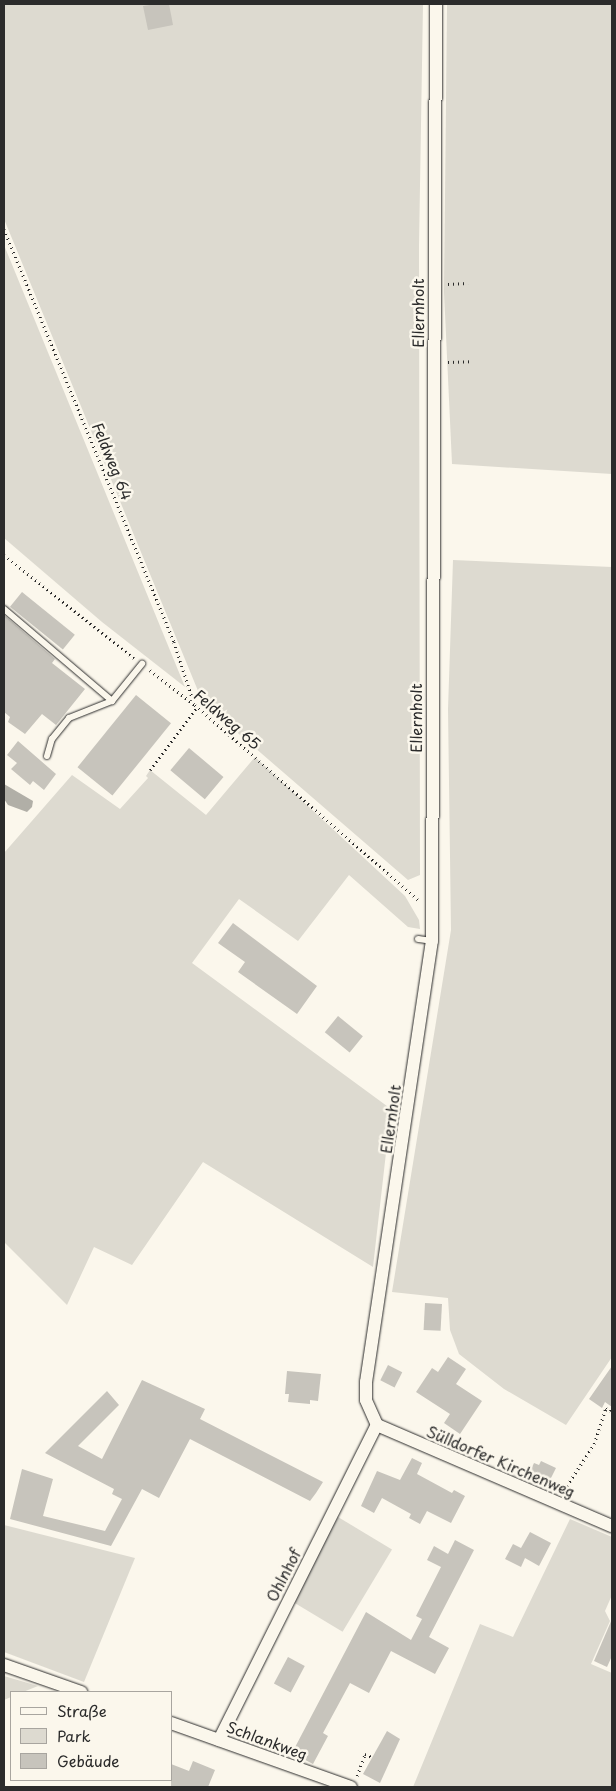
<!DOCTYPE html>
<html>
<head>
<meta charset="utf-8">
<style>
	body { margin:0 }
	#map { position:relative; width:616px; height:1791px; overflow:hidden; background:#fbf7ec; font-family:"Playpen Sans",sans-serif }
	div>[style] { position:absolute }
	.green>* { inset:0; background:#dddad0; transform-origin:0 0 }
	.water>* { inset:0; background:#b1afa7 }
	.building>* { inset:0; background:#c7c4bc; transform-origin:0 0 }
	.path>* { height:2.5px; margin-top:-1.25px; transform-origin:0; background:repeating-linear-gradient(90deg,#2b2b2b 0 1px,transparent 0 5px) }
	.roads { filter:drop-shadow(0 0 1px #2b2b2b) drop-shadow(0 0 1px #2b2b2b) }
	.lane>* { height:6px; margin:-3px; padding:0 3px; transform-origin:3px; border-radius:3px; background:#fbf7ec }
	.street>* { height:12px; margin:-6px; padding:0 6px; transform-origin:6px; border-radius:6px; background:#fbf7ec }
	span { translate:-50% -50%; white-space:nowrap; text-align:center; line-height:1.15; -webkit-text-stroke:5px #fbf7ec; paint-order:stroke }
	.street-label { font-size:15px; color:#2b2b2b }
	.frame { position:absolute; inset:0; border:5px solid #2b2b2b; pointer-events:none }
	.legend { position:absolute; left:10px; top:1691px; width:162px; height:90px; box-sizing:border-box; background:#fbf7ec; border:1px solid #a8a59f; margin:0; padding:6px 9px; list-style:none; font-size:15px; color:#2b2b2b }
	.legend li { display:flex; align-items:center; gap:10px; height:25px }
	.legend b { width:25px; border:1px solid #a8a59f }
</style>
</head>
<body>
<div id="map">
	<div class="green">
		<i style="clip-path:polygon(4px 4px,423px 4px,419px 246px,420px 875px,408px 880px,203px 703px,4px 219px)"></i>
		<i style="clip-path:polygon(447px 4px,612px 4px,612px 474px,452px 464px,444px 292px)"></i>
		<i style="clip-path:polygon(4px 245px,185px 687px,102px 622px,4px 538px)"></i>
		<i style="clip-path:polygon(453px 560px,612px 567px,612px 1357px,566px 1425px,504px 1389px,459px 1354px,450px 1330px,448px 1298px,392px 1292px,451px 930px,448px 709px)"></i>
		<i style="clip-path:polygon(255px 757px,405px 896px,419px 920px,420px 929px,408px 927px,349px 875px,298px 941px,239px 899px,192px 963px,391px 1109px,373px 1267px,203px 1162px,132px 1265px,94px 1247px,67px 1305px,4px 1242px,4px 853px,72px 775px,120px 809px,148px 778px,146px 776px,150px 770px,206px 815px)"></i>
		<i style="left:338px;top:1517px;width:63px;height:96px;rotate:31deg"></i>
		<i style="clip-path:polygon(570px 1519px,612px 1537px,612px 1595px,605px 1611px,610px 1621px,591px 1664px,612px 1673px,612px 1787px,413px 1787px,480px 1624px,513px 1637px)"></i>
		<i style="clip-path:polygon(4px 1525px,135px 1558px,84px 1682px,4px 1652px)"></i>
		<i style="clip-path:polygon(4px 1676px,38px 1686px,23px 1692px,11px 1692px,11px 1697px,4px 1700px)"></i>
	</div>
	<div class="water">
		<i style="clip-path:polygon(4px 784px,33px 801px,32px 807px,27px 812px,8px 805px,4px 799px)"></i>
	</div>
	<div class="building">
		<i style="clip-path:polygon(156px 4px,169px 4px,173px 25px,148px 30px,143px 6px)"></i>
		<i style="left:22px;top:592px;width:68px;height:19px;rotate:39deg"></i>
		<i style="clip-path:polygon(4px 615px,55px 659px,52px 663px,85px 689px,56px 725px,42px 714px,25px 734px,8px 722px,10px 717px,4px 712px)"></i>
		<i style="left:136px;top:695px;width:45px;height:93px;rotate:39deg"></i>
		<i style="clip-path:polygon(18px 741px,56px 774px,44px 790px,33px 781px,30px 785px,11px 769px,17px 763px,7px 755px)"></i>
		<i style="left:189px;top:748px;width:45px;height:29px;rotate:40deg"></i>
		<i style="clip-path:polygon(233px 923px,317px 986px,297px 1014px,238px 972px,245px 962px,218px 943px)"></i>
		<i style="left:338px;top:1016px;width:32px;height:21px;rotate:39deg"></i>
		<i style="left:425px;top:1303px;width:17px;height:27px;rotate:3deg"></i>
		<i style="clip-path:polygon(448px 1357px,466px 1369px,456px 1384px,482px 1401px,460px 1434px,444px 1423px,450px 1414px,416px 1392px,432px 1368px,438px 1372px)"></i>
		<i style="left:388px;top:1365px;width:16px;height:17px;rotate:27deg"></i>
		<i style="clip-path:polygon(612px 1366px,612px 1407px,605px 1402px,602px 1408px,589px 1399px)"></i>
		<i style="clip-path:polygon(287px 1371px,321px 1374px,318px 1401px,310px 1400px,310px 1404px,288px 1402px,289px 1394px,285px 1394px)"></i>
		<i style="clip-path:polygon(142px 1380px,205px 1409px,200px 1419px,323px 1482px,316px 1493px,310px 1501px,190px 1439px,159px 1498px,142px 1489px,111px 1546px,10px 1519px,22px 1469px,53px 1479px,43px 1516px,105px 1531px,122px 1499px,112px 1494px,114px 1489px,45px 1453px,107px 1391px,119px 1405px,78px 1446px,102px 1459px)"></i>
		<i style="clip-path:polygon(412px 1458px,422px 1463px,417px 1474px,452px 1493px,454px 1490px,465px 1496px,451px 1523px,427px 1511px,420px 1524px,409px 1518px,411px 1514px,382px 1498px,374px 1513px,361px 1506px,377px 1471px,400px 1480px)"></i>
		<i style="clip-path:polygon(541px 1461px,556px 1468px,547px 1486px,528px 1476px,534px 1463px,539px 1465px)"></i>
		<i style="clip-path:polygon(530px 1532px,551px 1543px,539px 1566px,525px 1558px,521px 1567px,505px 1559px,513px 1544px,521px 1548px)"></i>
		<i style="clip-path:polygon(455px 1540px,474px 1550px,429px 1637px,449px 1648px,435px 1674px,391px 1651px,369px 1693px,350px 1683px,323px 1733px,328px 1736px,313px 1764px,292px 1753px,366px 1612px,411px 1640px,422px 1619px,416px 1616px,441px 1567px,427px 1560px,434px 1546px,448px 1554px)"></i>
		<i style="clip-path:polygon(612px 1619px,612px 1656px,607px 1667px,594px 1661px)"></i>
		<i style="left:288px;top:1657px;width:19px;height:30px;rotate:28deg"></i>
		<i style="clip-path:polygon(387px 1731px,400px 1739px,380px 1783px,363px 1774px)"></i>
		<i style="clip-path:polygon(193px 1761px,215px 1770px,208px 1787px,171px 1787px,171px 1764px,189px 1771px)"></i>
	</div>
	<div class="path">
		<i style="left:4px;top:229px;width:447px;rotate:67.6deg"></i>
		<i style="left:174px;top:642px;width:64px;rotate:71.8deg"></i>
		<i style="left:448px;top:284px;width:20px;rotate:-3deg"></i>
		<i style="left:448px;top:362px;width:24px;rotate:-2deg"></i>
		<i style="left:4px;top:555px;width:166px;rotate:38.4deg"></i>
		<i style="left:150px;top:670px;width:57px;rotate:37.9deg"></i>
		<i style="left:195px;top:705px;width:298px;rotate:41.1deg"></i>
		<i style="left:150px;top:770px;width:79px;rotate:-53.3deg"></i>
		<i style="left:564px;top:1490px;width:55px;rotate:-56.9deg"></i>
		<i style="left:594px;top:1444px;width:38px;rotate:-72deg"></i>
		<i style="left:606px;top:1408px;width:5px;rotate:37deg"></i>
		<i style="left:610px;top:1411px;width:4px;rotate:-56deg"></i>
		<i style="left:357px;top:1776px;width:23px;rotate:-70deg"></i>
		<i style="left:365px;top:1754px;width:8px;rotate:23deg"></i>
	</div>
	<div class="roads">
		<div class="lane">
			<i style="left:4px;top:609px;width:142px;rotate:40.4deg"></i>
			<i style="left:47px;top:756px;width:18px;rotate:-74deg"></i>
			<i style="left:52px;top:739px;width:27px;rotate:-51deg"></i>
			<i style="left:69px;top:718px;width:46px;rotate:-21.6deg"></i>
			<i style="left:112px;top:701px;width:48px;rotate:-51deg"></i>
			<i style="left:418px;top:939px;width:14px;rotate:8deg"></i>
		</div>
		<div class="street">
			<i style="left:377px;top:1425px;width:27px;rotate:-114deg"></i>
			<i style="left:366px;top:1400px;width:18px;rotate:-90deg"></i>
			<i style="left:366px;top:1382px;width:446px;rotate:-81.5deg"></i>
			<i style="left:432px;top:941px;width:937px;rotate:-89.76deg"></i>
			<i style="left:377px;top:1425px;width:256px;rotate:23.3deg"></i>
			<i style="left:4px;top:1665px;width:82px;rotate:19.3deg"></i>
			<i style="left:171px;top:1723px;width:191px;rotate:19.6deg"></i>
			<i style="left:219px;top:1740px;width:352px;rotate:-63.4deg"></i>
		</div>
	</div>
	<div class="street-label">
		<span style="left:418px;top:313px;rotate:-90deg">Ellernholt</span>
		<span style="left:113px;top:461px;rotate:68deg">Feldweg 64</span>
		<span style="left:416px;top:718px;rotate:-90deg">Ellernholt</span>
		<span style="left:228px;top:719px;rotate:41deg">Feldweg 65</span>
		<span style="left:390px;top:1119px;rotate:-82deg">Ellernholt</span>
		<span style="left:501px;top:1461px;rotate:23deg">Sülldorfer Kirchenweg</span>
		<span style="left:283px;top:1575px;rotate:-63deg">Ohlnhof</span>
		<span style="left:267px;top:1740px;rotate:20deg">Schlankweg</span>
	</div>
	<div class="frame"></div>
	<ul class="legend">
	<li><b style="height:6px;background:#fbf7ec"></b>Straße</li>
	<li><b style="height:14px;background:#dddad0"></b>Park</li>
	<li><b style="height:14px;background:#c7c4bc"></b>Gebäude</li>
	</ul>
</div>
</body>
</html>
